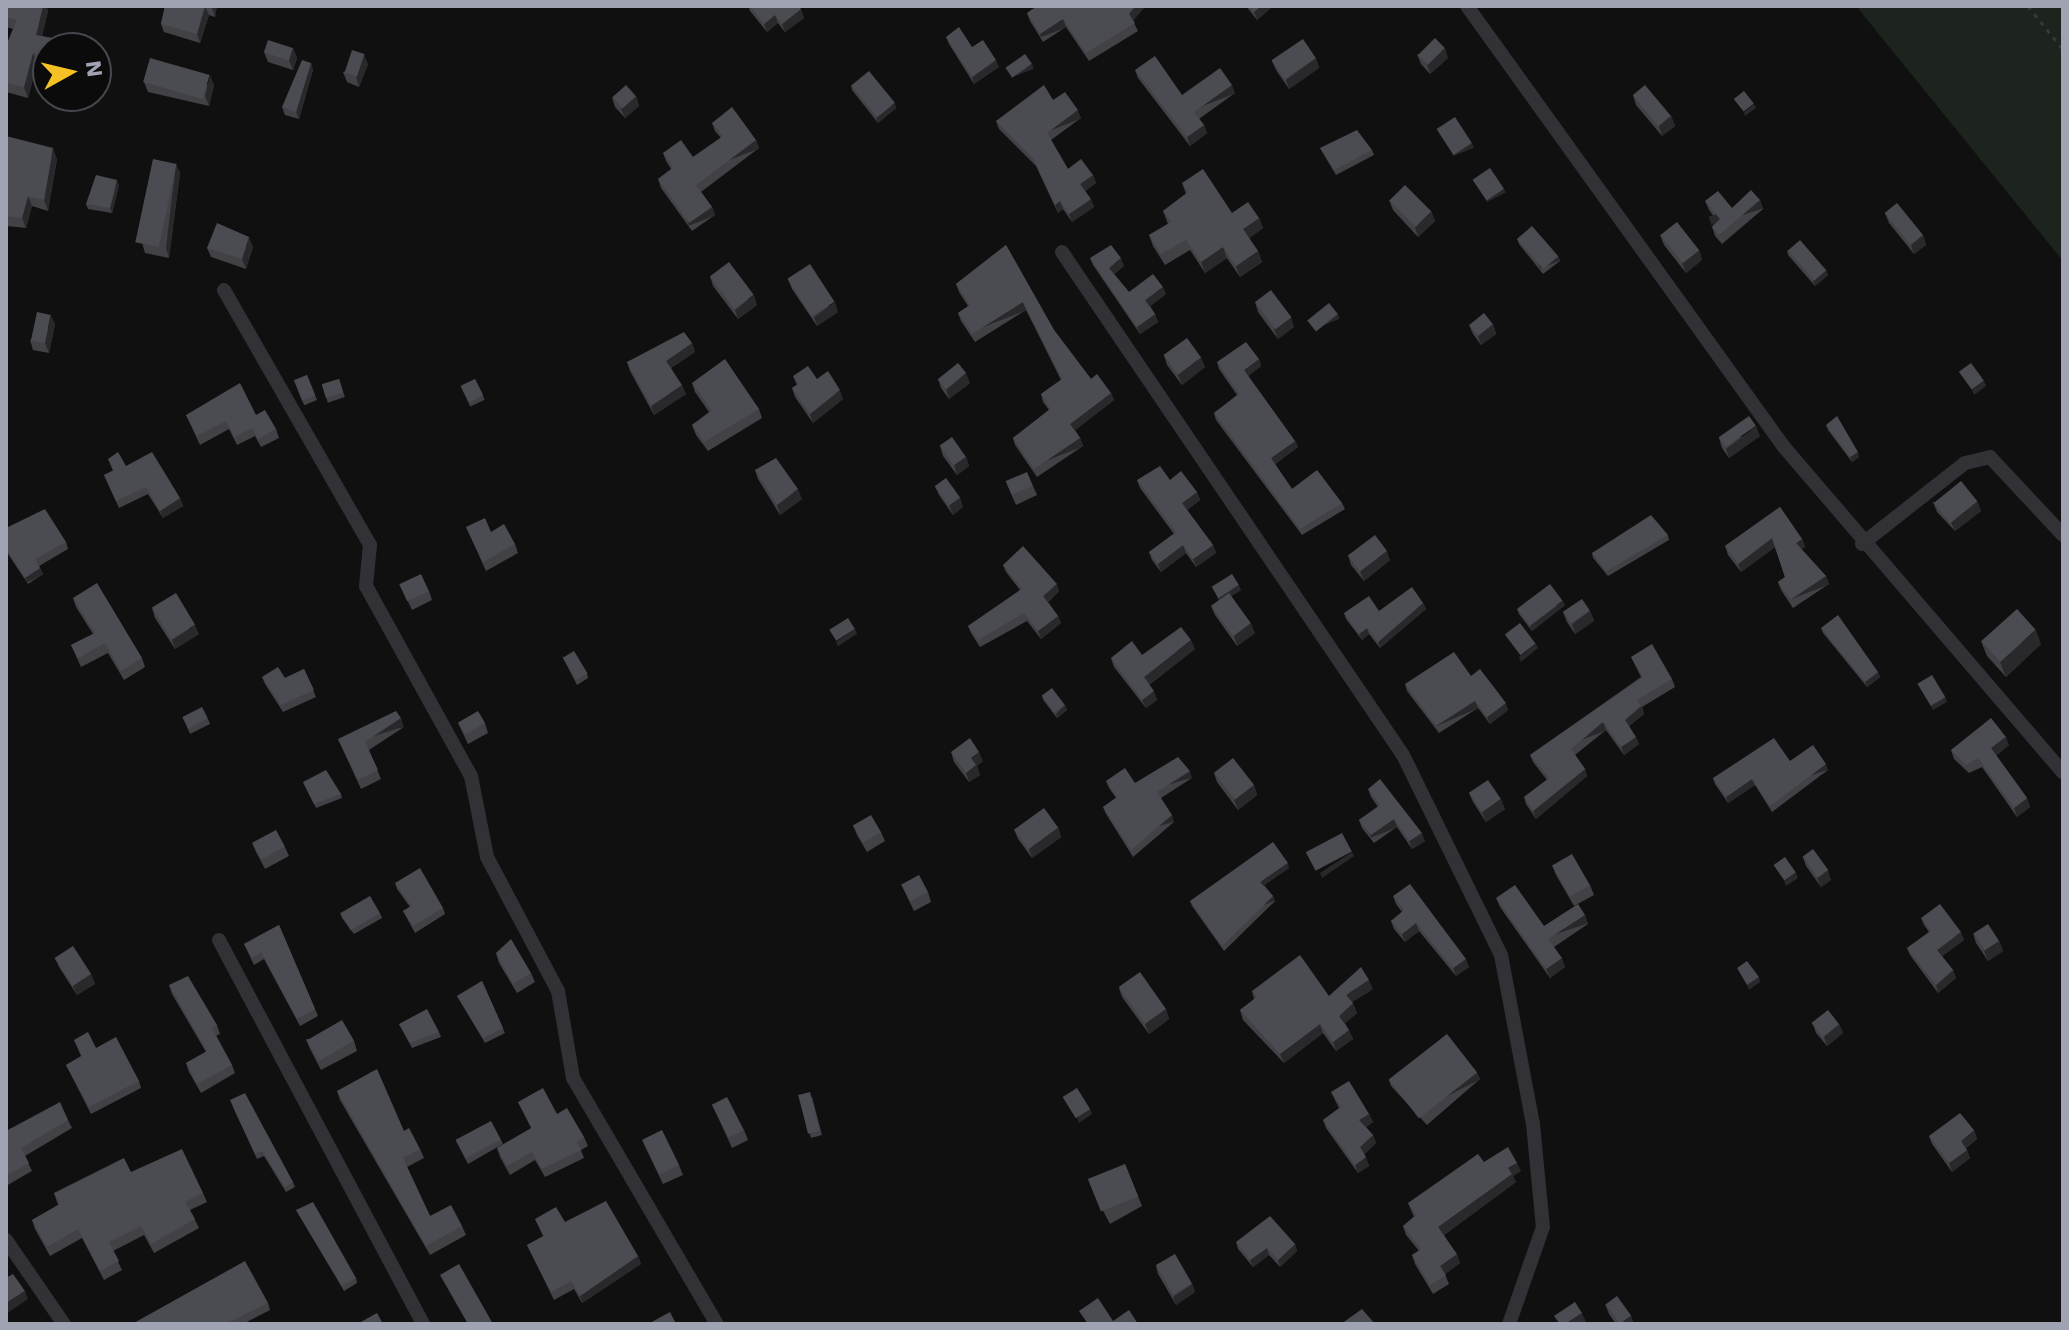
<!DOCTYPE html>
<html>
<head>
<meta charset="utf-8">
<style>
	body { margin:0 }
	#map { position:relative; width:2069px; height:1330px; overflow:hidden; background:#101011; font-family:"Work Sans",sans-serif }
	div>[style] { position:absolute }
	.green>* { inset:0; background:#1c241d }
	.path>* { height:3px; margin-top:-1.5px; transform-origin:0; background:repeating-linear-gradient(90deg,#37383d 0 4px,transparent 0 10px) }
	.minor>* { height:14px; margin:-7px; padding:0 7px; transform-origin:7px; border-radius:7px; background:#313136 }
	.wall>* { inset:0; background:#414146; transform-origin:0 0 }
	.shaded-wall>* { inset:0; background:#29292c; transform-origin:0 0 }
	.building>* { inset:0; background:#4b4c52; transform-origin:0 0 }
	span { translate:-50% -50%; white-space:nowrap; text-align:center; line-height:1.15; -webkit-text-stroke:6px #0b0b0c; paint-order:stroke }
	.frame { position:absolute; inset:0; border:8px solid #a0a4b2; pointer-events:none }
	.north { position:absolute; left:32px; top:32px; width:80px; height:80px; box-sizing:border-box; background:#0b0b0c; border:2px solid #47484e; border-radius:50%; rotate:82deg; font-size:22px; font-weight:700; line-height:32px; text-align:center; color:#a0a4b2 }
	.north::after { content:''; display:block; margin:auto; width:28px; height:36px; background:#f5c124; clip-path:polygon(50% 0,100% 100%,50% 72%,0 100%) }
</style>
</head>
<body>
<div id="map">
	<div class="green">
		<i style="clip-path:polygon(1856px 6px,2063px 6px,2063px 261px)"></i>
	</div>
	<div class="path">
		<i style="left:2028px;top:6px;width:55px;rotate:50.9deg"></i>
	</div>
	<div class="minor">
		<i style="left:1467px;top:6px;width:543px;rotate:54.29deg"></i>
		<i style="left:1784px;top:447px;width:429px;rotate:49.4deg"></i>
		<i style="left:1062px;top:252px;width:608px;rotate:55.87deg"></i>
		<i style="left:1403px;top:755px;width:223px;rotate:63.9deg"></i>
		<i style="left:1501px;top:955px;width:172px;rotate:79.3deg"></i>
		<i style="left:1533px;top:1124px;width:103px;rotate:84.5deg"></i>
		<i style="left:1543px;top:1227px;width:103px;rotate:109.3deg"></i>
		<i style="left:224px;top:290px;width:294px;rotate:60.2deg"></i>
		<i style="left:370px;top:545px;width:41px;rotate:95.6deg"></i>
		<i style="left:366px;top:586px;width:217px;rotate:61.1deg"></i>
		<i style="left:471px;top:776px;width:83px;rotate:78.8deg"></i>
		<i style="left:487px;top:857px;width:152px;rotate:62.1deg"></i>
		<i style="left:558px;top:991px;width:88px;rotate:80.2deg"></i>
		<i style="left:573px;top:1078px;width:285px;rotate:59.7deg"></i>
		<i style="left:1862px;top:544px;width:131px;rotate:-38.2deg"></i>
		<i style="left:1965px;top:463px;width:26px;rotate:-13deg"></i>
		<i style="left:1990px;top:457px;width:107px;rotate:46.9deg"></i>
		<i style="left:219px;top:940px;width:435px;rotate:62deg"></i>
		<i style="left:6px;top:1240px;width:102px;rotate:55.4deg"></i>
	</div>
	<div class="wall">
		<i style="clip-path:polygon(6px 6px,46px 6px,48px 11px,42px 36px,76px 43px,78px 48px,48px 48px,48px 67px,37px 64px,28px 98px,6px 92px,6px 46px,13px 29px,6px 27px)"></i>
		<i style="clip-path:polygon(165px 6px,217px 6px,215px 17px,209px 15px,200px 43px,164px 32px,161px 24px)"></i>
		<i style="clip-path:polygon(748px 6px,799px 6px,804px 18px,785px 32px,778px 23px,767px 32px,750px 11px)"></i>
		<i style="clip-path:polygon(1246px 6px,1273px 6px,1257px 20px)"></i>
		<i style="clip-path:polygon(1027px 13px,1133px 21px,1138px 31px,1089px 61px,1066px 27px,1043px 42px,1030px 21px)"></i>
		<i style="clip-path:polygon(946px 37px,972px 47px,999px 67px,974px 84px,949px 44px)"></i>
		<i style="clip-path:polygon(293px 48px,297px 58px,293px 70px,268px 62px,264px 52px)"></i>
		<i style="clip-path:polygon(1417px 54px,1448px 58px,1430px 74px,1421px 64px)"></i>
		<i style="clip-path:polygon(1316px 58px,1319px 68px,1289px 89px,1276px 70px,1272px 61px)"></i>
		<i style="clip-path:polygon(311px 63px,313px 70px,299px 119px,285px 115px,282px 107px)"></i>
		<i style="clip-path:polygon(368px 64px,359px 87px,347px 82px,343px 72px)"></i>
		<i style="clip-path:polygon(1135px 70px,1182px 95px,1235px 93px,1199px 119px,1204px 125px,1207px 133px,1190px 146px,1138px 78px)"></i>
		<i style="clip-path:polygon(144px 82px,214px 85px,209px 106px,148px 92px)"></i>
		<i style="clip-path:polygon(851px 85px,896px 108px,878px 123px,852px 90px)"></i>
		<i style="clip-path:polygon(1633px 95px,1671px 116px,1675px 126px,1662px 136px,1636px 105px)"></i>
		<i style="clip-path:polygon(636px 96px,639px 106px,625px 118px,615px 107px,612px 97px)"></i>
		<i style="clip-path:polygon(1053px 100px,1081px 118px,1051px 140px,1068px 169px,1093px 175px,1096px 183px,1085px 191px,1094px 207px,1072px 222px,1063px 209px,1058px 213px,1036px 166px,999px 129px,996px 121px)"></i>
		<i style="clip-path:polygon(712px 123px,756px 140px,759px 148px,701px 192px,712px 207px,715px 215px,692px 231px,661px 188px,658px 179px,671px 169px,666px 161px,663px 153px,693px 157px,721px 138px,715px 131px)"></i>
		<i style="clip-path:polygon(6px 136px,57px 159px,48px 211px,32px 206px,26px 228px,6px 226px)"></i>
		<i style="clip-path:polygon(1320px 148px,1372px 150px,1374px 155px,1336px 175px)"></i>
		<i style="clip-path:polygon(176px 164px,180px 173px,169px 258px,145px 253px,142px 243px)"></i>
		<i style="clip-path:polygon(1182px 183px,1232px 213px,1259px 218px,1263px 228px,1249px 238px,1258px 251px,1262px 262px,1240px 277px,1227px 258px,1205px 273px,1190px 250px,1165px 265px,1153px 246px,1149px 235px,1168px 224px,1163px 211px,1186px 194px)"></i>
		<i style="clip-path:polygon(119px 185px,112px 213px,88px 209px,86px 204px)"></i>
		<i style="clip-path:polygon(1389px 200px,1431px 211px,1435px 221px,1418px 237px,1393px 210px)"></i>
		<i style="clip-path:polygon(1760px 200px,1763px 209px,1722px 244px,1715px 236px,1712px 227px,1717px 221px,1709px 210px,1705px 201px,1732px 208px)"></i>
		<i style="clip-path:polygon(1885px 213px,1923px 235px,1926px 245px,1914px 254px,1889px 223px)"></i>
		<i style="clip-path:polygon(1660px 235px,1699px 250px,1702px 260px,1686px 273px,1664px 245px)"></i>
		<i style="clip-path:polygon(1517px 239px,1558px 256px,1560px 261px,1543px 274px,1519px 244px)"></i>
		<i style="clip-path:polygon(1006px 245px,1054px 330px,1091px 379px,1111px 393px,1114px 400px,1075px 430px,1080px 438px,1083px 446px,1037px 477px,1015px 445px,1013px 438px,1049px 410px,1043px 402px,1041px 394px,1061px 380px,1026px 310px,975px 342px,961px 321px,958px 313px,968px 306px,959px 292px,956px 284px)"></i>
		<i style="clip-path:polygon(253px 247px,246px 269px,211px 257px,207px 248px)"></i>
		<i style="clip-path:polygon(1787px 250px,1826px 270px,1828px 275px,1815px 286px,1788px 255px)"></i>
		<i style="clip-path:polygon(1090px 258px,1124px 266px,1114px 274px,1129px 292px,1166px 294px,1150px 306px,1155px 314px,1158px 322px,1140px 334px,1093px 265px)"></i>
		<i style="clip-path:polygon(710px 276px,757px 305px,738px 319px,713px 286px)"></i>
		<i style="clip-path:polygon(788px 279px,838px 312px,817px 326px,792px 289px)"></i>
		<i style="clip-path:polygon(1255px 302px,1294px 327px,1278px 339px,1258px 312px)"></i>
		<i style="clip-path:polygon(55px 324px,49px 353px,33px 350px,30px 340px)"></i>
		<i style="clip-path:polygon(1493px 324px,1496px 334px,1481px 345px,1473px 334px,1469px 325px)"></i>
		<i style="clip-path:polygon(692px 343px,695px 352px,671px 368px,686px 394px,654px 415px,630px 371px,627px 362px)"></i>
		<i style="clip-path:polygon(1164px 355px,1205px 367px,1182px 385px,1167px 365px)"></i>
		<i style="clip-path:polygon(1259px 359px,1261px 366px,1248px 376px,1295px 441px,1298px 447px,1275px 464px,1292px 489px,1342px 503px,1345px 509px,1302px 535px,1216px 420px,1214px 413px,1237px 395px,1219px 369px,1217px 362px)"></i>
		<i style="left:307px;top:375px;width:27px;height:14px;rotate:68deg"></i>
		<i style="clip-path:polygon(793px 376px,817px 379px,843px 399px,813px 423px,795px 397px,792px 388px,797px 385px)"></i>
		<i style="left:339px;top:379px;width:19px;height:18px;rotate:72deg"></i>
		<i style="left:475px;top:379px;width:23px;height:16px;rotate:65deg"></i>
		<i style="clip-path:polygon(938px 379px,970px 383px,949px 399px,941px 388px)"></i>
		<i style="clip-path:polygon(692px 383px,759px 409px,762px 418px,708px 451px,696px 435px,692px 425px,709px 412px,695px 392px)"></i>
		<i style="clip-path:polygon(186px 415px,256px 415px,276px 429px,279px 438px,261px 447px,255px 436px,237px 445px,229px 429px,200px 445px)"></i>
		<i style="clip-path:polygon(1826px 425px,1859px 457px,1852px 462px,1828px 430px)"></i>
		<i style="clip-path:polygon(1760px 436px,1729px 458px,1722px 448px,1719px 438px)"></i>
		<i style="clip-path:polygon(940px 446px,966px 457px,969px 466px,957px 475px,943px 456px)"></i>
		<i style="clip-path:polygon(108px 459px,126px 466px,180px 498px,183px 506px,163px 518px,148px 494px,119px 508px,104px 475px,113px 471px)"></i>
		<i style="clip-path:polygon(755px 470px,802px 499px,780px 515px,758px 479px)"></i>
		<i style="clip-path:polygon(1137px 480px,1170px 480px,1197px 492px,1200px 500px,1187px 510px,1213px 545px,1216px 553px,1196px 567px,1186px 553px,1161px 572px,1152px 560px,1149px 552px,1174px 534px,1140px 488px)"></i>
		<i style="clip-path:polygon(1006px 482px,1033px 486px,1037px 495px,1016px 505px)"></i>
		<i style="clip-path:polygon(935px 486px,963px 507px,953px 515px,939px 495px)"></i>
		<i style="clip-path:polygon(1977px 501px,1981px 511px,1955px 531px,1937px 512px,1933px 502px)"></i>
		<i style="clip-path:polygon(1780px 507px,1802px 539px,1805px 547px,1801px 549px,1826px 576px,1829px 584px,1793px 608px,1781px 590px,1778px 582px,1785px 577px,1775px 547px,1741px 572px,1728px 555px,1725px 546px)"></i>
		<i style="clip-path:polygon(466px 527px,491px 532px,515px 544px,518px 553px,486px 571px)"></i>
		<i style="clip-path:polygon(6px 528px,66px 542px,68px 549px,39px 566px,43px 574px,28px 584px,6px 551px)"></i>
		<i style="clip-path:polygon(1668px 535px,1669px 540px,1608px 576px,1593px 558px,1592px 553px)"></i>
		<i style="clip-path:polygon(1348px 555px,1390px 560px,1364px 581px,1351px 565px)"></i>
		<i style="clip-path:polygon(1003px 565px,1059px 591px,1048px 602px,1058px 616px,1061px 623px,1041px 639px,1027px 621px,980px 647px,971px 633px,968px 626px,1020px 590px,1006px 572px)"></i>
		<i style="clip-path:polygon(400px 585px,429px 591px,432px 600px,412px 610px)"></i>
		<i style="clip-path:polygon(1212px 587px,1241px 590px,1231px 596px,1255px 633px,1237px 646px,1215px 615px,1211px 606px,1219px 600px)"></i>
		<i style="clip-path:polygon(73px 598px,142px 658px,145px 667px,124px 680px,108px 653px,81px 667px,71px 645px,93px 634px,76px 607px)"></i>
		<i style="clip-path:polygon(1423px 603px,1426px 609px,1380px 648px,1369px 634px,1362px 640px,1346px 619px,1344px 613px,1379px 611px)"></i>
		<i style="clip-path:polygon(1565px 605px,1532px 631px,1519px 614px,1517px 609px)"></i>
		<i style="clip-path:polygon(152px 608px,199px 634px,175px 649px,155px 618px)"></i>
		<i style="clip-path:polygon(1590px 611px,1594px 621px,1575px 634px,1567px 622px,1563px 612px)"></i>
		<i style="clip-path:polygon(1821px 628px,1878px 672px,1880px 677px,1867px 687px,1823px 633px)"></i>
		<i style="clip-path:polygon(1981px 641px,2041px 644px,2006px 677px,1987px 656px)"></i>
		<i style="clip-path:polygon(1195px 649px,1149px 685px,1157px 700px,1146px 708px,1114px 667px,1111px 658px)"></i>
		<i style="clip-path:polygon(562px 656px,587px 673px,588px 678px,577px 685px)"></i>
		<i style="clip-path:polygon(1631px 657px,1672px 679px,1675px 687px,1642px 707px,1644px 714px,1629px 726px,1639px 744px,1624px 755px,1606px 730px,1575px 755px,1585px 769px,1587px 776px,1536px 819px,1526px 804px,1524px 797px,1547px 780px,1533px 762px,1530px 755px,1641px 677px)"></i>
		<i style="clip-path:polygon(304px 669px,316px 697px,283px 712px,265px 684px,262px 677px,285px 678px)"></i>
		<i style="clip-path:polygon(1471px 676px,1508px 710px,1490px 724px,1478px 708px,1439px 733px,1407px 691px,1405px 684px)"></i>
		<i style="clip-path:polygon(1042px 697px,1065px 705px,1067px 710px,1057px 718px,1044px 701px)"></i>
		<i style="clip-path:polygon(183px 718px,208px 719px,210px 724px,190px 734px)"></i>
		<i style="clip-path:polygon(458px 723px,485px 723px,488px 733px,468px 744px)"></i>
		<i style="clip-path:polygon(404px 727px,369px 750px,381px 779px,361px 789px,338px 739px)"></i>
		<i style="clip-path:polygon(2009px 745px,1996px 755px,2027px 798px,2030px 807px,2017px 817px,1982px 767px,1969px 773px,1954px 759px,1951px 750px)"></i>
		<i style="clip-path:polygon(951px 752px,983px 761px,977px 766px,980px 775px,969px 782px,954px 762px)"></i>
		<i style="clip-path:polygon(1828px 770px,1772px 812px,1755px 785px,1728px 803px,1715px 784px,1713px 778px)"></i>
		<i style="clip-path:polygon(1214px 773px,1254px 785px,1257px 795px,1238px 810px,1217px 782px)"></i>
		<i style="clip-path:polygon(1192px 778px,1161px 798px,1174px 822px,1133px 857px,1106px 814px,1103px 807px,1116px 798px,1109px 788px,1106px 781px,1135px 783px)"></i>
		<i style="clip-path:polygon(303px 782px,341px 794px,342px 798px,316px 808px)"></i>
		<i style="clip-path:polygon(1368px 789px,1425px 841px,1412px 849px,1397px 827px,1374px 843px,1362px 828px,1359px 820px,1378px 807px,1371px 797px)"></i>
		<i style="clip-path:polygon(1469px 793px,1505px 809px,1486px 822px,1473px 802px)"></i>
		<i style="clip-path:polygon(853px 825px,881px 832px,885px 841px,867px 852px,857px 835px)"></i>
		<i style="clip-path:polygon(1058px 827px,1061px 837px,1032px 858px,1018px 839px,1014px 829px)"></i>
		<i style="clip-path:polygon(252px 843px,285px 847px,289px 856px,265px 869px,256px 852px)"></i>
		<i style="clip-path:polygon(1803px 857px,1831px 880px,1821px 887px,1806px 866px)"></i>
		<i style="clip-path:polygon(1552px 865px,1590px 885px,1594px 895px,1574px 906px,1556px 875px)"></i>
		<i style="clip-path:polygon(1289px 868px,1264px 885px,1273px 896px,1275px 901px,1224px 951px,1192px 906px,1190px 901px)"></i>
		<i style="clip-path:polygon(395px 883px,443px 908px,445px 914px,415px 933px,403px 911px,410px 907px,397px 889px)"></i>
		<i style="clip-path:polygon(901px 884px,928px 892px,931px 902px,914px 911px)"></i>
		<i style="clip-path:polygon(1393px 896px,1469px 967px,1456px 976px,1419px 931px,1405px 942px,1394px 929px,1391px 921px,1402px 912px,1396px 904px)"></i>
		<i style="clip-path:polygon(1496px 898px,1544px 926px,1585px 915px,1588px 924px,1554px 947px,1565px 967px,1550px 978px,1500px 907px)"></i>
		<i style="clip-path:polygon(340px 913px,380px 913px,382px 918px,354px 934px,342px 918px)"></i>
		<i style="clip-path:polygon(1921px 918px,1964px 940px,1942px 956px,1953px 970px,1956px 978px,1938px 993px,1910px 955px,1907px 948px,1929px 932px,1924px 925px)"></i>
		<i style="clip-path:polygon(279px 925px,318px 1016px,300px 1026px,264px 959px,254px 965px,244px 944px)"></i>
		<i style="clip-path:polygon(1973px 933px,1999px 941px,2003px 951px,1988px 961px,1976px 943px)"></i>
		<i style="clip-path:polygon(496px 953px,531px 973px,535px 982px,517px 993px,499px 963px)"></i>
		<i style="clip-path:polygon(55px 958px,91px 974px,95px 984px,77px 995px,59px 967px)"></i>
		<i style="clip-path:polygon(482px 981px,505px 1033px,485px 1043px,457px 996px)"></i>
		<i style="clip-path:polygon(169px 985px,217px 1025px,220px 1034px,216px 1036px,232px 1065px,235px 1073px,201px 1093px,189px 1072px,186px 1063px,206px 1052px,172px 994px)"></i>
		<i style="clip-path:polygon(1119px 988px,1166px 1009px,1169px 1019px,1149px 1034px,1122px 997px)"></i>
		<i style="clip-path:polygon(1373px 989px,1352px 1002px,1357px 1013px,1345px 1023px,1353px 1039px,1336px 1051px,1323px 1033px,1284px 1063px,1243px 1020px,1240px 1010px,1254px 999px,1252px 991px,1329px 996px)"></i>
		<i style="clip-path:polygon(399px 1024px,439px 1032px,441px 1037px,412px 1048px)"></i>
		<i style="clip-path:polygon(1813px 1024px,1839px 1024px,1843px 1033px,1827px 1046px,1816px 1033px)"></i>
		<i style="clip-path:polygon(306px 1039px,354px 1041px,357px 1051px,321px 1070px,310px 1049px)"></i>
		<i style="clip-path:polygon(74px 1040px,96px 1048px,139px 1081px,141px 1088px,91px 1114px,66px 1065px,81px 1056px)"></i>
		<i style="clip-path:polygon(1477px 1073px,1480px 1079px,1427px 1125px,1391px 1086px,1389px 1080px)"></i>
		<i style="clip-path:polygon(337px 1091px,404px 1131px,420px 1149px,424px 1158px,407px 1167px,430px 1216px,462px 1226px,466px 1235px,430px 1255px,340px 1100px)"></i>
		<i style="clip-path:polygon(1331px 1092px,1369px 1114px,1373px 1122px,1366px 1127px,1373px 1135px,1376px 1143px,1364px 1154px,1369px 1166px,1358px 1173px,1326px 1128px,1323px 1120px,1339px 1108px)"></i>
		<i style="clip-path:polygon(798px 1095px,812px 1097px,822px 1135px,811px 1138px)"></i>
		<i style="clip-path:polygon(518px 1102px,557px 1114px,584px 1137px,588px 1146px,581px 1150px,584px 1158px,545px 1177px,535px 1160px,510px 1175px,500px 1157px,497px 1148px,531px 1128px)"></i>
		<i style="clip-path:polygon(712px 1104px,744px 1130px,748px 1140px,732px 1148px)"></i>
		<i style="clip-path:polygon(232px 1105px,293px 1182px,295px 1187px,286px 1192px,264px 1156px,257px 1159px)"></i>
		<i style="clip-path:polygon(68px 1120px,72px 1128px,25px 1156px,32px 1171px,6px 1186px,6px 1131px)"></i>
		<i style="clip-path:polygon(1974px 1130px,1977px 1139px,1966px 1148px,1970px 1158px,1952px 1172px,1932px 1144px,1929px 1136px)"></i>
		<i style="clip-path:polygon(501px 1140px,503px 1144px,468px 1164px,456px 1141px)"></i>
		<i style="clip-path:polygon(642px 1140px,679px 1165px,683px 1175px,663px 1184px)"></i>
		<i style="clip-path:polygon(1125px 1164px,1142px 1206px,1110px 1224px,1094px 1193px,1090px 1184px)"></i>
		<i style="clip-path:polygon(1521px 1171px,1513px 1176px,1516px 1182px,1444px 1235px,1460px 1263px,1445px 1274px,1449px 1284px,1433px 1294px,1415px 1264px,1412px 1255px,1419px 1251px,1406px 1235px,1403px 1226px,1414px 1217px,1408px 1203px)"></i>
		<i style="clip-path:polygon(131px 1172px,203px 1193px,207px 1202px,190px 1210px,199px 1228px,154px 1253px,144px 1235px,113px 1251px,122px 1270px,104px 1280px,82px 1238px,50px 1256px,35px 1229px,32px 1220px,58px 1205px,54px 1193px)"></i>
		<i style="clip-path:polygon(296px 1210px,356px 1278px,357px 1283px,344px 1291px)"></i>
		<i style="clip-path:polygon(535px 1219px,565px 1222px,638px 1256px,641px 1264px,582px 1303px,574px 1289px,554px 1300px,527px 1245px,543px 1236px)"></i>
		<i style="clip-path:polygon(1236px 1242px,1295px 1244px,1297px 1251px,1280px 1267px,1269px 1255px,1253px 1267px,1238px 1249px)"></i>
		<i style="clip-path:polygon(1156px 1266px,1192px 1284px,1195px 1292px,1176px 1305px,1158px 1274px)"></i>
		<i style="clip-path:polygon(268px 1303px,270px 1310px,243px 1324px,132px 1324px)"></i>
		<i style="clip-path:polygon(1605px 1304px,1634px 1324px,1616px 1324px,1609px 1314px)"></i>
	</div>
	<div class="shaded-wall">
		<i style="clip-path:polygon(43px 6px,46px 6px,48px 11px,40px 46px,36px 35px)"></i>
		<i style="clip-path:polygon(205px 6px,209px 15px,200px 43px,197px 34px)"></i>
		<i style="clip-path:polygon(213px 6px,217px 6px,215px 17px,212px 8px)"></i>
		<i style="clip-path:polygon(1136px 6px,1146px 6px,1132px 22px,1129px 14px)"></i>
		<i style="clip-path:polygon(1261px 6px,1273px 6px,1257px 20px,1254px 12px)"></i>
		<i style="clip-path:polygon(801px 9px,804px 18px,785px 32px,782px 24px)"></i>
		<i style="clip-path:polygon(775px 15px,778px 23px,767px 32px,764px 24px)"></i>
		<i style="left:1063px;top:19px;width:9px;height:27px;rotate:69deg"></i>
		<i style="clip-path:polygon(293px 48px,297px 58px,293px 70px,289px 60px)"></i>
		<i style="clip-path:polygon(1445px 48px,1448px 58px,1430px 74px,1427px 64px)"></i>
		<i style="clip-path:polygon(33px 53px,37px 64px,28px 98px,24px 87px)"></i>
		<i style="clip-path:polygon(364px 54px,368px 64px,359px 87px,356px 77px)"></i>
		<i style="clip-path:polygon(1316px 58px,1319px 68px,1289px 89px,1286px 80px)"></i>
		<i style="clip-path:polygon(996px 60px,999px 67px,974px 84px,972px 77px)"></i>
		<i style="clip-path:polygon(311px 63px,313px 70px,299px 119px,296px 112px)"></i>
		<i style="left:1032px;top:64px;width:5px;height:24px;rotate:68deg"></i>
		<i style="clip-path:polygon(210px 75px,214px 85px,209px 106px,205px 96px)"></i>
		<i style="left:1232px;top:85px;width:9px;height:47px;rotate:69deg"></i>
		<i style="clip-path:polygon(636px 96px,639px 106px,625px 118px,621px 109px)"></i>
		<i style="clip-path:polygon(895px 103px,896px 108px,878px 123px,876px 118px)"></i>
		<i style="clip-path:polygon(1754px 104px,1756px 108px,1745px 116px,1744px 112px)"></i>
		<i style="left:1078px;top:110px;width:9px;height:39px;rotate:69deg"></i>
		<i style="clip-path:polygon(1671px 116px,1675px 126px,1662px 136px,1659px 126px)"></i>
		<i style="clip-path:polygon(1204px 125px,1207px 133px,1190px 146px,1187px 137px)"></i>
		<i style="left:756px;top:140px;width:9px;height:75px;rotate:69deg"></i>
		<i style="left:1472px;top:143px;width:5px;height:22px;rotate:68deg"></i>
		<i style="clip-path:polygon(53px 148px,57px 159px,48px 211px,44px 200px)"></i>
		<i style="clip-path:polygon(176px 164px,180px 173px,169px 258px,166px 248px)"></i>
		<i style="clip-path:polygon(1093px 175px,1096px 183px,1083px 192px,1080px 184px)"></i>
		<i style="clip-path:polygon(117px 180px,119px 185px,112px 213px,110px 208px)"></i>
		<i style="left:1504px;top:189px;width:4px;height:21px;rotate:63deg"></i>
		<i style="clip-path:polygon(28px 196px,32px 206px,26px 228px,22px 218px)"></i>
		<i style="clip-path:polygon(1091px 199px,1094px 207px,1072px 222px,1069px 214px)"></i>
		<i style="left:1760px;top:200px;width:9px;height:54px;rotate:72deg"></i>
		<i style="clip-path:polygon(1060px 201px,1063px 209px,1058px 213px,1055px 205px)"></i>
		<i style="left:712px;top:207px;width:9px;height:28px;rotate:69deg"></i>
		<i style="clip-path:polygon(1431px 211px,1435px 221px,1418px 237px,1415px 227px)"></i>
		<i style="clip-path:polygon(1259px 218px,1263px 228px,1247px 240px,1243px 229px)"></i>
		<i style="clip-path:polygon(1923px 235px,1926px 245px,1914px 254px,1911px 245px)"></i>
		<i style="clip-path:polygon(249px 237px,253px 247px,246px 269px,242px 259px)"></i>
		<i style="clip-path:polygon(1223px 247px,1227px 258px,1205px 273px,1201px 262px)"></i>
		<i style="clip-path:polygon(1699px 250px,1702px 260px,1686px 273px,1682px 263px)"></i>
		<i style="clip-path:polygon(1258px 251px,1262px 262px,1240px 277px,1236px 266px)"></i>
		<i style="left:1558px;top:256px;width:5px;height:21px;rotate:68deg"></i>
		<i style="clip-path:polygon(1121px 258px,1124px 266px,1112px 275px,1109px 268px)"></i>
		<i style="clip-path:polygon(1826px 270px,1828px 275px,1815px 286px,1813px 281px)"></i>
		<i style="clip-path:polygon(1163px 287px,1166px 294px,1148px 308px,1145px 300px)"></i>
		<i style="clip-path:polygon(754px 295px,757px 305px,738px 319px,735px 310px)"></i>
		<i style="clip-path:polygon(835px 302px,838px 312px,817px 326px,814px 317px)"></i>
		<i style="left:1023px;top:302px;width:9px;height:60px;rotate:69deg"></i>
		<i style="clip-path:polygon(1155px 314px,1158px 322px,1140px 334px,1137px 327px)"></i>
		<i style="left:1338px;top:314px;width:5px;height:28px;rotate:68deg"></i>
		<i style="clip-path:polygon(51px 315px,55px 324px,49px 353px,45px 343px)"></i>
		<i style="clip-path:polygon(1291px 317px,1294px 327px,1278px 339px,1274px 329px)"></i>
		<i style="clip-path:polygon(1493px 324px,1496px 334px,1481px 345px,1478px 336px)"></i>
		<i style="clip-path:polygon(692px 343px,695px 352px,669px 369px,666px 361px)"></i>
		<i style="clip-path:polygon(1201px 357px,1205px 367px,1182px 385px,1178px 375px)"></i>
		<i style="clip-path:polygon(1259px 359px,1261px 366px,1246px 377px,1244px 370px)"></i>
		<i style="clip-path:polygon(966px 373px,970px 383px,949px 399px,946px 389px)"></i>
		<i style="clip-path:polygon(1984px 381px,1986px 386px,1974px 395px,1972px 390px)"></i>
		<i style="clip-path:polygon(682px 385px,686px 394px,654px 415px,651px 406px)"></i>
		<i style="clip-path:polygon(840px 390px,843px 399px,813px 423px,810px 414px)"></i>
		<i style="clip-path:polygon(1111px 393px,1114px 400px,1073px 432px,1070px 424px)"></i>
		<i style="clip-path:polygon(1756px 426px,1760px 436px,1729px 458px,1726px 449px)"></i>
		<i style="left:1080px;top:438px;width:9px;height:55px;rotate:69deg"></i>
		<i style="clip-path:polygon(1295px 441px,1298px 447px,1273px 465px,1271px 458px)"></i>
		<i style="clip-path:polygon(1858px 452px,1859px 457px,1852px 462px,1850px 457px)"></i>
		<i style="clip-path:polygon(966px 457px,969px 466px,957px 475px,954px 465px)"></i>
		<i style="clip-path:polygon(798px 489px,802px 499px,780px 515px,777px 505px)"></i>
		<i style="clip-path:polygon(1197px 492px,1200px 500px,1185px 511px,1182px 503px)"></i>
		<i style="clip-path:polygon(960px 497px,963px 507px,953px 515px,949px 505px)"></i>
		<i style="clip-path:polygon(180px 498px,183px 506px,163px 518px,160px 511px)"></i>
		<i style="clip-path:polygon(1977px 501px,1981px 511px,1955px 531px,1951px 522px)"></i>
		<i style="clip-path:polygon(1772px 538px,1775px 547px,1741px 572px,1738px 564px)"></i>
		<i style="clip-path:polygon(1802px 539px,1805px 547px,1799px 551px,1796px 543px)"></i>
		<i style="clip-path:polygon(1183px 545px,1186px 553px,1161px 572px,1158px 564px)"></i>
		<i style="clip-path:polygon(1213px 545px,1216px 553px,1196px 567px,1193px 559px)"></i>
		<i style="clip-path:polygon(1387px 551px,1390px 560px,1364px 581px,1360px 571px)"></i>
		<i style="left:40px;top:568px;width:7px;height:18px;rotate:63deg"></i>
		<i style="left:1826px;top:576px;width:9px;height:43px;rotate:69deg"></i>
		<i style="clip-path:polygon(1057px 584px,1059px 591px,1046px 603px,1043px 596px)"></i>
		<i style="clip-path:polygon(1239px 585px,1241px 590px,1220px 603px,1219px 598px)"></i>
		<i style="clip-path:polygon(1563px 601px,1565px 605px,1532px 631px,1530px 626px)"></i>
		<i style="clip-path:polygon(1423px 603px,1426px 609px,1380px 648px,1378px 642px)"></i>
		<i style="clip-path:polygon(1590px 611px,1594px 621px,1575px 634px,1572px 624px)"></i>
		<i style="clip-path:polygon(1058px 616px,1061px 623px,1041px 639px,1038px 631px)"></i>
		<i style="clip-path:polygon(1251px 623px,1255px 633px,1237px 646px,1234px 636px)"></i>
		<i style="clip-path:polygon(195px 625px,199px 634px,175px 649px,172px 640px)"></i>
		<i style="clip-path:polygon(1367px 628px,1369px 634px,1362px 640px,1359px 634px)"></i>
		<i style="clip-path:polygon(855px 629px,857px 634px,838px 646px,836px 642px)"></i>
		<i style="clip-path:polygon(2036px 630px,2041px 644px,2006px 677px,2000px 662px)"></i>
		<i style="clip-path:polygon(1191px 640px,1195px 649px,1147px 686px,1144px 677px)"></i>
		<i style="clip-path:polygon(1536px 644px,1538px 648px,1521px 662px,1519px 657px)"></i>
		<i style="clip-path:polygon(1878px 672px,1880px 677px,1867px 687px,1865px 682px)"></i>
		<i style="clip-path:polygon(1154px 691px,1157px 700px,1146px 708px,1142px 700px)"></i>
		<i style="clip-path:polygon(1945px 697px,1947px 702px,1933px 710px,1931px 706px)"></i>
		<i style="left:1475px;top:701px;width:8px;height:46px;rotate:67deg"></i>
		<i style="clip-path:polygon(1506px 703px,1508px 710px,1490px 724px,1487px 717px)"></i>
		<i style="clip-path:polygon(1065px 705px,1067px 710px,1057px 718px,1056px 714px)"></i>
		<i style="clip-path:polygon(1641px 706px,1644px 714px,1628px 727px,1625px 720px)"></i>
		<i style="left:401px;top:718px;width:9px;height:43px;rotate:72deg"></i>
		<i style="left:1603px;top:722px;width:9px;height:42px;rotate:69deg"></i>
		<i style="clip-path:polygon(1636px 737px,1639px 744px,1624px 755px,1621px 747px)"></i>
		<i style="clip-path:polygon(2006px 737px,2009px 745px,1995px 757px,1991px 748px)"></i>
		<i style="clip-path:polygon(979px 752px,983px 761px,977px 766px,980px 775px,969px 782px,966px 773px,971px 758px)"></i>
		<i style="left:1826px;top:764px;width:6px;height:70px;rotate:72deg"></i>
		<i style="clip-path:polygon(1585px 769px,1587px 776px,1536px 819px,1533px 811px)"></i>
		<i style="left:1190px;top:771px;width:7px;height:39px;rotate:74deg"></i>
		<i style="clip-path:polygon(1752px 779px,1755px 785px,1728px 803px,1726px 797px)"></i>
		<i style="clip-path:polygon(1254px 785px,1257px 795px,1238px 810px,1234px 800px)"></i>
		<i style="clip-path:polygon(2027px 798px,2030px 807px,2017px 817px,2014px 808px)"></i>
		<i style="clip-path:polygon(1501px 799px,1505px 809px,1486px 822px,1482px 812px)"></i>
		<i style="left:1172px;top:815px;width:7px;height:54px;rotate:74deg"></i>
		<i style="left:1394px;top:819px;width:9px;height:28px;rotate:69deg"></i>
		<i style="clip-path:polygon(1058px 827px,1061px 837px,1032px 858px,1029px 849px)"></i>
		<i style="clip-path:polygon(1422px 833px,1425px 841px,1412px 849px,1409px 841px)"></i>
		<i style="clip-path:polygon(1352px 852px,1354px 856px,1322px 878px,1320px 873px)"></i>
		<i style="clip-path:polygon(1288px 863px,1289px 868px,1262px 887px,1260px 882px)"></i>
		<i style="clip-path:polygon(1828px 870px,1831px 880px,1821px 887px,1817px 878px)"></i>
		<i style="clip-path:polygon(1796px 873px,1798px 878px,1786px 886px,1784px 881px)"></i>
		<i style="left:1273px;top:896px;width:5px;height:71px;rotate:68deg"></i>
		<i style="left:1585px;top:915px;width:9px;height:44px;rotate:72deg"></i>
		<i style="clip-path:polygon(1416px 923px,1419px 931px,1405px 942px,1402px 934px)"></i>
		<i style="clip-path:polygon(1961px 932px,1964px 940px,1940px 958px,1937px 950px)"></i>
		<i style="clip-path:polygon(1999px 941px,2003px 951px,1988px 961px,1984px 951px)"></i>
		<i style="clip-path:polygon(1562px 958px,1565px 967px,1550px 978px,1546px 969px)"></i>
		<i style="clip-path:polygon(1466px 959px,1469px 967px,1456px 976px,1453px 968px)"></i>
		<i style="clip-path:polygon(1953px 970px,1956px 978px,1938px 993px,1936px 985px)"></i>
		<i style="clip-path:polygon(91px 974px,95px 984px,77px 995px,73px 986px)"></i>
		<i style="clip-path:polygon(1759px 977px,1760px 982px,1749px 990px,1747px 985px)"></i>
		<i style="clip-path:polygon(1369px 980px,1373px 989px,1349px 1004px,1346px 995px)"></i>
		<i style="clip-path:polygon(1353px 1003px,1357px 1013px,1343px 1025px,1339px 1016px)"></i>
		<i style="clip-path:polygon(1166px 1009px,1169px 1019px,1149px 1034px,1145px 1024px)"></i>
		<i style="clip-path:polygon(1320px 1024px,1323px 1033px,1284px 1063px,1280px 1054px)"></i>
		<i style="clip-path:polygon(1839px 1024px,1843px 1033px,1827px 1046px,1824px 1037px)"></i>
		<i style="clip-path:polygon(1349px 1030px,1353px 1039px,1336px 1051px,1333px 1042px)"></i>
		<i style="left:1477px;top:1073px;width:7px;height:70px;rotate:63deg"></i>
		<i style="clip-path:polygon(1090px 1109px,1092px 1114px,1079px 1123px,1077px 1118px)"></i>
		<i style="clip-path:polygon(1369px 1114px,1373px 1122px,1362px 1129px,1359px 1120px)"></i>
		<i style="clip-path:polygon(1974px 1130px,1977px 1139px,1964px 1149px,1961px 1141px)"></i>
		<i style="clip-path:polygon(1373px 1135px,1376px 1143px,1363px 1156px,1360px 1147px)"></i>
		<i style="clip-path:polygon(1967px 1150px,1970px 1158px,1952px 1172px,1949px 1163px)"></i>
		<i style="clip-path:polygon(1366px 1157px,1369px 1166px,1358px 1173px,1355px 1165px)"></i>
		<i style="clip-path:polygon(1517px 1163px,1521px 1171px,1513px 1176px,1516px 1182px,1442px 1236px,1438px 1227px,1508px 1168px)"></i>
		<i style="clip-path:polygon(1295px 1244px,1297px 1251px,1280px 1267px,1278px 1260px)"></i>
		<i style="clip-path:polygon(1267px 1248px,1269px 1255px,1253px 1267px,1250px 1260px)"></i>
		<i style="clip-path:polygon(1457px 1254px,1460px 1263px,1444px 1275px,1440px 1266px)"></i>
		<i style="clip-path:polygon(638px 1256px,641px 1264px,582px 1303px,580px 1296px)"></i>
		<i style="clip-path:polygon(1192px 1284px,1195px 1292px,1176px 1305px,1173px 1297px)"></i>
		<i style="clip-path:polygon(25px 1291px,28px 1299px,6px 1314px,6px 1303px)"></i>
		<i style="clip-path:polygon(1582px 1313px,1586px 1322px,1583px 1324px,1565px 1324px)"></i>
		<i style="clip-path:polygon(1631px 1315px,1634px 1324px,1619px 1324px,1619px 1323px)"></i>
	</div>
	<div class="building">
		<i style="clip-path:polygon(6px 6px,43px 6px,36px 35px,76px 43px,75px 48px,48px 48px,48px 57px,33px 53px,24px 87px,6px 83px,6px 46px,17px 20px,6px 17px)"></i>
		<i style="clip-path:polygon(165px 6px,213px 6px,212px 8px,205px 6px,197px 34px,161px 24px)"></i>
		<i style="clip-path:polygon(750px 6px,799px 6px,801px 9px,782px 24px,775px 15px,764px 24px)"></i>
		<i style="clip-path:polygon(1037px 6px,1136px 6px,1129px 14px,1135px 23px,1086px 53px,1063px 19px,1040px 34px,1027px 13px)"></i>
		<i style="clip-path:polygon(1250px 6px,1261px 6px,1254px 12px)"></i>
		<i style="clip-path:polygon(959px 27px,972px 47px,983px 40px,996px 60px,972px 77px,946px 37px)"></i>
		<i style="left:1435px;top:38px;width:14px;height:24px;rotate:45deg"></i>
		<i style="left:1303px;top:39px;width:23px;height:38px;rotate:56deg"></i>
		<i style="left:268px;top:40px;width:26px;height:13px;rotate:18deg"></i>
		<i style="left:352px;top:50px;width:13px;height:24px;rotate:18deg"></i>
		<i style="left:1025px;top:54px;width:12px;height:24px;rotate:55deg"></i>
		<i style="clip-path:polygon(1155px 56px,1182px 95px,1220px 68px,1232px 85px,1194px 112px,1204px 125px,1187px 137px,1135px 70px)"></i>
		<i style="left:150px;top:58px;width:62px;height:25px;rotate:16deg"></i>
		<i style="clip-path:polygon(302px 60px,311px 63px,296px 112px,282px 107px)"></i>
		<i style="left:869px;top:71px;width:41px;height:23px;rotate:51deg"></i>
		<i style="left:626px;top:85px;width:15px;height:18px;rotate:48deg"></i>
		<i style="clip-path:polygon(1044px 85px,1053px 100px,1065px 92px,1078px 110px,1047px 133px,1068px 169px,1081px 159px,1093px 175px,1080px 184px,1091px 199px,1069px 214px,1060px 201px,1055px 205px,1033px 158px,996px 121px)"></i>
		<i style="left:1645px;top:85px;width:40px;height:16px;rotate:50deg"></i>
		<i style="left:1744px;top:91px;width:16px;height:13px;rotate:52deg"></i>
		<i style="clip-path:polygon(732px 107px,756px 140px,696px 185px,712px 207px,689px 223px,658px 179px,673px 168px,663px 153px,681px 140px,693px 157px,723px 136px,712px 123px)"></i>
		<i style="left:1455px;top:117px;width:31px;height:22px;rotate:57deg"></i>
		<i style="clip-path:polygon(1357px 130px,1372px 150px,1334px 170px,1320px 148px)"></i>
		<i style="clip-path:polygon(6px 136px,53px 148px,44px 200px,28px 196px,22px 218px,6px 216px)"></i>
		<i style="left:153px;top:159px;width:24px;height:85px;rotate:12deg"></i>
		<i style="left:1490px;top:168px;width:25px;height:21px;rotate:56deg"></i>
		<i style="clip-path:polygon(1203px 169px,1232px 213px,1248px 202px,1259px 218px,1243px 229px,1258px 251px,1236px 266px,1223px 247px,1201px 262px,1186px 240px,1161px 254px,1149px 235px,1171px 222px,1163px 211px,1188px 192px,1182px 183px)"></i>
		<i style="clip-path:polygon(96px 175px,117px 180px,110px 208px,86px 204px)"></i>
		<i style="left:1405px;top:185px;width:37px;height:22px;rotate:45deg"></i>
		<i style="clip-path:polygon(1751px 190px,1760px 200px,1719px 235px,1712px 227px,1720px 219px,1705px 201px,1718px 191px,1732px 208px)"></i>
		<i style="left:1897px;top:203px;width:41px;height:16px;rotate:51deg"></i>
		<i style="left:1677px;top:222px;width:36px;height:21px;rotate:52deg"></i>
		<i style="clip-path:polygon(217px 223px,249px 237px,242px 259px,207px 248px)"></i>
		<i style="left:1532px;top:226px;width:40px;height:20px;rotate:49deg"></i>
		<i style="left:1800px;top:240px;width:40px;height:16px;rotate:49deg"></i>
		<i style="clip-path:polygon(1006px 245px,1054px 330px,1091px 379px,1097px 374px,1111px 393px,1070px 424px,1080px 438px,1034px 469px,1013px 438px,1050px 409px,1041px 394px,1062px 379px,1023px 302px,972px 334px,958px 313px,970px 305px,956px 284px)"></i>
		<i style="clip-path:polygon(1111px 245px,1121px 258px,1109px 268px,1129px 292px,1153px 274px,1163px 287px,1145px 300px,1155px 314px,1137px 327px,1090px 258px)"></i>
		<i style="left:729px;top:262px;width:41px;height:24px;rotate:53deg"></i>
		<i style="left:810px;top:264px;width:45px;height:27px;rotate:57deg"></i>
		<i style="left:1271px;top:290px;width:34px;height:20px;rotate:53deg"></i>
		<i style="left:1329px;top:303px;width:14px;height:28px;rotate:51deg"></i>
		<i style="left:37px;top:312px;width:14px;height:29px;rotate:12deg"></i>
		<i style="left:1484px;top:313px;width:14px;height:19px;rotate:51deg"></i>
		<i style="clip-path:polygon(684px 332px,692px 343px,666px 361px,682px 385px,651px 406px,627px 362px)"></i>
		<i style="left:1187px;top:338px;width:24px;height:29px;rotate:54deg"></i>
		<i style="clip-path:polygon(1246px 342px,1259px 359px,1244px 370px,1295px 441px,1271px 458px,1292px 489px,1317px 470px,1342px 503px,1300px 529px,1214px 413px,1239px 394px,1217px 362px)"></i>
		<i style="clip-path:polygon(725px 359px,759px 409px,704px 442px,692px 425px,712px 411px,692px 383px)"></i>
		<i style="left:958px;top:363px;width:13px;height:26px;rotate:51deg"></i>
		<i style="left:1971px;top:363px;width:22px;height:15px;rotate:54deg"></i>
		<i style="clip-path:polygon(808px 366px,817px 379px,828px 371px,840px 390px,810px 414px,792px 388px,798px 384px,793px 376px)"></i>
		<i style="left:307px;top:375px;width:22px;height:14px;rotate:68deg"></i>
		<i style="left:339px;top:379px;width:14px;height:18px;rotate:73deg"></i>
		<i style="left:475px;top:379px;width:18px;height:16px;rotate:63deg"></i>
		<i style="clip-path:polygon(240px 383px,256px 415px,265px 410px,276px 429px,258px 439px,252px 428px,234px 437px,226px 421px,197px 436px,186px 415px)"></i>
		<i style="left:1749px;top:416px;width:12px;height:37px;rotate:55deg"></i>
		<i style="clip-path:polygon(1837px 416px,1858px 452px,1850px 457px,1826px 425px)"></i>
		<i style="left:952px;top:437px;width:24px;height:15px;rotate:55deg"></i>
		<i style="clip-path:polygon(118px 452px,126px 466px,152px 452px,180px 498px,160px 511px,146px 487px,116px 501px,104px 475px,114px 470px,108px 459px)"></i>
		<i style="clip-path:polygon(776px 458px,798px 489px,777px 505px,755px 470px)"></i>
		<i style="clip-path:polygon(1160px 466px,1170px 480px,1181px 471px,1197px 492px,1182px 503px,1213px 545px,1193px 559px,1183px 545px,1158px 564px,1149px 552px,1176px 532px,1137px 480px)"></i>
		<i style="left:1027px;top:472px;width:15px;height:23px;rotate:67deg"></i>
		<i style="left:946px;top:478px;width:24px;height:14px;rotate:54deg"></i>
		<i style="left:1961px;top:481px;width:26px;height:35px;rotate:51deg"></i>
		<i style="clip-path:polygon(1780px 507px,1802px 539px,1796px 543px,1826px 576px,1790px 600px,1778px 582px,1785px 577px,1772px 538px,1738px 564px,1725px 546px)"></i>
		<i style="clip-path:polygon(45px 509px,66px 542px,35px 559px,40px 568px,25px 578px,6px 548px,6px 528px)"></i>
		<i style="clip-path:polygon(1651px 515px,1668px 535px,1606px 571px,1592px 553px)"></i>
		<i style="clip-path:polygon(485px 518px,491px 532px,504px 524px,515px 544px,483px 562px,466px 527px)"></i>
		<i style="left:1375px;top:535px;width:20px;height:34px;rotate:53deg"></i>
		<i style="clip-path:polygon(1023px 546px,1057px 584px,1043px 596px,1058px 616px,1038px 631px,1024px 613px,978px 640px,968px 626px,1022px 589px,1003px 565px)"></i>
		<i style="left:421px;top:574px;width:19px;height:24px;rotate:65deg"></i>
		<i style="left:1232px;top:574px;width:13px;height:24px;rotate:58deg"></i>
		<i style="clip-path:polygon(97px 583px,142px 658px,121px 671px,105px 643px,78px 658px,71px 645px,95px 633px,73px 598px)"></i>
		<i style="left:1550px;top:584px;width:21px;height:41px;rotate:53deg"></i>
		<i style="clip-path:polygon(1412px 587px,1423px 603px,1378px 642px,1367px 628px,1359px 634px,1344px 613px,1369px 596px,1379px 611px)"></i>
		<i style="left:176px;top:593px;width:37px;height:28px;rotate:59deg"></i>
		<i style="left:1229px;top:593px;width:37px;height:22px;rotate:54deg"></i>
		<i style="left:1582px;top:599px;width:14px;height:23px;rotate:56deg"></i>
		<i style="left:2017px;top:609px;width:28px;height:48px;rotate:48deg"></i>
		<i style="clip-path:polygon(1838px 615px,1878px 672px,1865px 682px,1821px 628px)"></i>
		<i style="left:848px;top:618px;width:13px;height:22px;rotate:58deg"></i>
		<i style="left:1520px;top:623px;width:26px;height:19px;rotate:53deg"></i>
		<i style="clip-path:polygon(1181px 627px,1191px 640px,1144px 677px,1154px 691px,1142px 700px,1111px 658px,1132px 641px,1142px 655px)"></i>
		<i style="clip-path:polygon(1652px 644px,1672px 679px,1637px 700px,1641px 706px,1625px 720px,1636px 737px,1621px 747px,1603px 722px,1571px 749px,1585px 769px,1533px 811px,1524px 797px,1549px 778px,1530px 755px,1643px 677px,1631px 657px)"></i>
		<i style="left:574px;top:651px;width:26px;height:13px;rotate:59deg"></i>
		<i style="clip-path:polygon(1454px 652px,1471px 676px,1480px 669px,1506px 703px,1487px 717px,1475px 701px,1436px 726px,1405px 684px)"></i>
		<i style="clip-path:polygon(278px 667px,285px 678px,304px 669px,314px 690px,281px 705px,262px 677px)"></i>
		<i style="left:1932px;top:675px;width:26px;height:17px;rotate:59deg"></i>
		<i style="left:1052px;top:688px;width:21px;height:13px;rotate:53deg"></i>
		<i style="left:202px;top:707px;width:13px;height:22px;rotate:63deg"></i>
		<i style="clip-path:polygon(396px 711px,401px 718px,365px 742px,378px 770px,358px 780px,338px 739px)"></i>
		<i style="left:478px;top:711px;width:14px;height:23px;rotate:60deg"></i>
		<i style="clip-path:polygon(1991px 718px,2006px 737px,1991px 748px,2027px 798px,2014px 808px,1978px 758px,1966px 765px,1951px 750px)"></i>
		<i style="clip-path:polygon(970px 738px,979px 752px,971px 758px,976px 765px,966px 773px,951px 752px)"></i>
		<i style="clip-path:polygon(1774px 738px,1790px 761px,1813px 745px,1826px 764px,1770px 806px,1752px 779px,1726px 797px,1713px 778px)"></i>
		<i style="clip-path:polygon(1178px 757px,1190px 771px,1157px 792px,1172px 815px,1131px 850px,1103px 807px,1117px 797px,1106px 781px,1125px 768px,1135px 783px)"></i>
		<i style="left:1233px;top:758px;width:34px;height:24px;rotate:52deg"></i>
		<i style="clip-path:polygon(326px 770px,341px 794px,314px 804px,303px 782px)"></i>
		<i style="clip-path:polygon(1380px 779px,1422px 833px,1409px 841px,1394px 819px,1371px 835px,1359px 820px,1380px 805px,1368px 789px)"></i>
		<i style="left:1488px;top:780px;width:23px;height:23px;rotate:56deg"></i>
		<i style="left:1044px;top:808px;width:24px;height:37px;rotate:54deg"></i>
		<i style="left:871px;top:815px;width:20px;height:21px;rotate:60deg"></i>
		<i style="left:276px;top:830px;width:19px;height:27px;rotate:62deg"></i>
		<i style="left:1342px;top:833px;width:21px;height:41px;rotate:62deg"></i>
		<i style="clip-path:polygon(1273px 842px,1288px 863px,1260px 882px,1273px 896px,1222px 946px,1190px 901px)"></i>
		<i style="left:1813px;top:849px;width:26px;height:13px;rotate:54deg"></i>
		<i style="left:1572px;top:854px;width:36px;height:23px;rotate:60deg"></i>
		<i style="left:1785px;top:857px;width:19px;height:14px;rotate:55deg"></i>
		<i style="clip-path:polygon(420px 868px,443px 908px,413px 926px,403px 911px,411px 906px,395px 883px)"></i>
		<i style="left:919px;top:875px;width:19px;height:20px;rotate:62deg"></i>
		<i style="clip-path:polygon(1410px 884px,1466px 959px,1453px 968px,1416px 923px,1402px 934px,1391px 921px,1404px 910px,1393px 896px)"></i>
		<i style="clip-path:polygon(1515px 885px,1544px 926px,1578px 904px,1585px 915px,1548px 939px,1562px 958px,1546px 969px,1496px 898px)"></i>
		<i style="left:370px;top:896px;width:20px;height:34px;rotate:60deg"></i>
		<i style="clip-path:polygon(1940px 904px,1961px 932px,1937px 950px,1953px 970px,1936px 985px,1907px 948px,1931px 931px,1921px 918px)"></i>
		<i style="left:1988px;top:924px;width:20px;height:17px;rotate:57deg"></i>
		<i style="clip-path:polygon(279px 925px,315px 1009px,297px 1019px,261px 952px,252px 958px,244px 944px)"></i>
		<i style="clip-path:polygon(511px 939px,531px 973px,513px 984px,496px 953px)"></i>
		<i style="left:73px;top:946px;width:33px;height:22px;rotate:57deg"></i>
		<i style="clip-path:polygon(1300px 955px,1329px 996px,1361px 967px,1369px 980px,1346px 995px,1353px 1003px,1339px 1016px,1349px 1030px,1333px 1042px,1320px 1024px,1280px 1054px,1240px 1010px,1257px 997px,1252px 991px)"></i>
		<i style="clip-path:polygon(1747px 961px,1759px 977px,1747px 985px,1737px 968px)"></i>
		<i style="left:1140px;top:972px;width:45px;height:26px;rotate:55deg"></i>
		<i style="clip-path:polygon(188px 976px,217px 1025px,212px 1028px,232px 1065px,197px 1084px,186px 1063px,207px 1051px,169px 985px)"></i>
		<i style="clip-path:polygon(482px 981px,503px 1028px,483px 1038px,457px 996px)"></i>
		<i style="clip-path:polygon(427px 1009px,439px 1032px,410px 1043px,399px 1024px)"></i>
		<i style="left:1828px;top:1010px;width:18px;height:21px;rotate:52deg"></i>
		<i style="left:342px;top:1020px;width:24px;height:41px;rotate:60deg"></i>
		<i style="clip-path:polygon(88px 1032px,96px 1048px,116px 1037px,139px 1081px,89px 1107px,66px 1065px,82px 1056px,74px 1040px)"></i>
		<i style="left:1447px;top:1034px;width:49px;height:74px;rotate:52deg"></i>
		<i style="clip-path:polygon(377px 1069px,404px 1131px,409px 1128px,420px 1149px,403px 1158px,430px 1216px,451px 1205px,462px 1226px,426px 1246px,337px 1091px)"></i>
		<i style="clip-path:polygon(1349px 1081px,1369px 1114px,1359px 1120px,1373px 1135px,1360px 1147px,1366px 1157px,1355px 1165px,1323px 1120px,1341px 1107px,1331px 1092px)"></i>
		<i style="clip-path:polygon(543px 1088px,557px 1114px,567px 1108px,584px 1137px,577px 1142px,581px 1150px,542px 1169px,532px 1152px,507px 1166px,497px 1148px,532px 1128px,518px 1102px)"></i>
		<i style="left:1077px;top:1088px;width:25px;height:17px;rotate:58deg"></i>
		<i style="left:810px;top:1092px;width:40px;height:12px;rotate:76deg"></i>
		<i style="clip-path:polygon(245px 1093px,293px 1182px,285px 1187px,262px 1151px,255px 1154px,230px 1100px)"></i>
		<i style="left:727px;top:1097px;width:37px;height:17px;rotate:63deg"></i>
		<i style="clip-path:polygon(60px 1102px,68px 1120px,21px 1148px,29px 1163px,6px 1176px,6px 1131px)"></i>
		<i style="clip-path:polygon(1960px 1113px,1974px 1130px,1961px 1141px,1967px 1150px,1949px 1163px,1929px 1136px)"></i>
		<i style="left:491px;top:1121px;width:21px;height:40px;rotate:62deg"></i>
		<i style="left:662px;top:1130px;width:39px;height:22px;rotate:64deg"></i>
		<i style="clip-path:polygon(1508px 1147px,1517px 1163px,1508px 1168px,1512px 1174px,1438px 1227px,1457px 1254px,1440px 1266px,1446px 1275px,1430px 1285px,1412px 1255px,1421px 1249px,1403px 1226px,1416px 1215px,1408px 1203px,1478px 1154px,1484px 1162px)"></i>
		<i style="clip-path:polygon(182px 1149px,203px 1193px,185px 1202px,195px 1219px,151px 1244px,141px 1226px,109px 1242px,119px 1261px,100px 1271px,78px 1229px,47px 1247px,32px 1220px,60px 1204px,54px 1193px,124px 1158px,131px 1172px)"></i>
		<i style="left:1125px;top:1164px;width:35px;height:40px;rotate:68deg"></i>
		<i style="clip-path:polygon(606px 1201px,638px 1256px,580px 1296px,571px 1281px,551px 1292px,527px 1245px,544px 1236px,535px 1219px,556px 1207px,565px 1222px)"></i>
		<i style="clip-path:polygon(313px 1202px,356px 1278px,342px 1286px,296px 1210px)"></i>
		<i style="clip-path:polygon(1270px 1216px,1295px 1244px,1278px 1260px,1267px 1248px,1250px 1260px,1236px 1242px)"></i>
		<i style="left:1175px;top:1254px;width:34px;height:22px;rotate:60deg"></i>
		<i style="clip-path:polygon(245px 1261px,268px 1303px,225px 1324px,132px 1324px)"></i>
		<i style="clip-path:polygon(459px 1264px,493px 1324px,468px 1324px,440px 1275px)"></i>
		<i style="clip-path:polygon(13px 1274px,25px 1291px,6px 1303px,6px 1278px)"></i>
		<i style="left:1617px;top:1296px;width:24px;height:14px;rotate:54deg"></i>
		<i style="clip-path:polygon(1098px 1298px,1113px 1321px,1129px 1310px,1138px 1324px,1088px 1324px,1079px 1311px)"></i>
		<i style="clip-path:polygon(1575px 1302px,1582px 1313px,1565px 1324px,1560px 1324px,1554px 1316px)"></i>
		<i style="clip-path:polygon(1362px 1309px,1375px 1324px,1341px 1324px)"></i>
		<i style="clip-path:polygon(670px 1312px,676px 1324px,648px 1324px)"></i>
		<i style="clip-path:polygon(377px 1313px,383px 1324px,360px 1324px,359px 1323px)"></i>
	</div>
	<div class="frame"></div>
	<div class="north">N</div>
</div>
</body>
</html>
